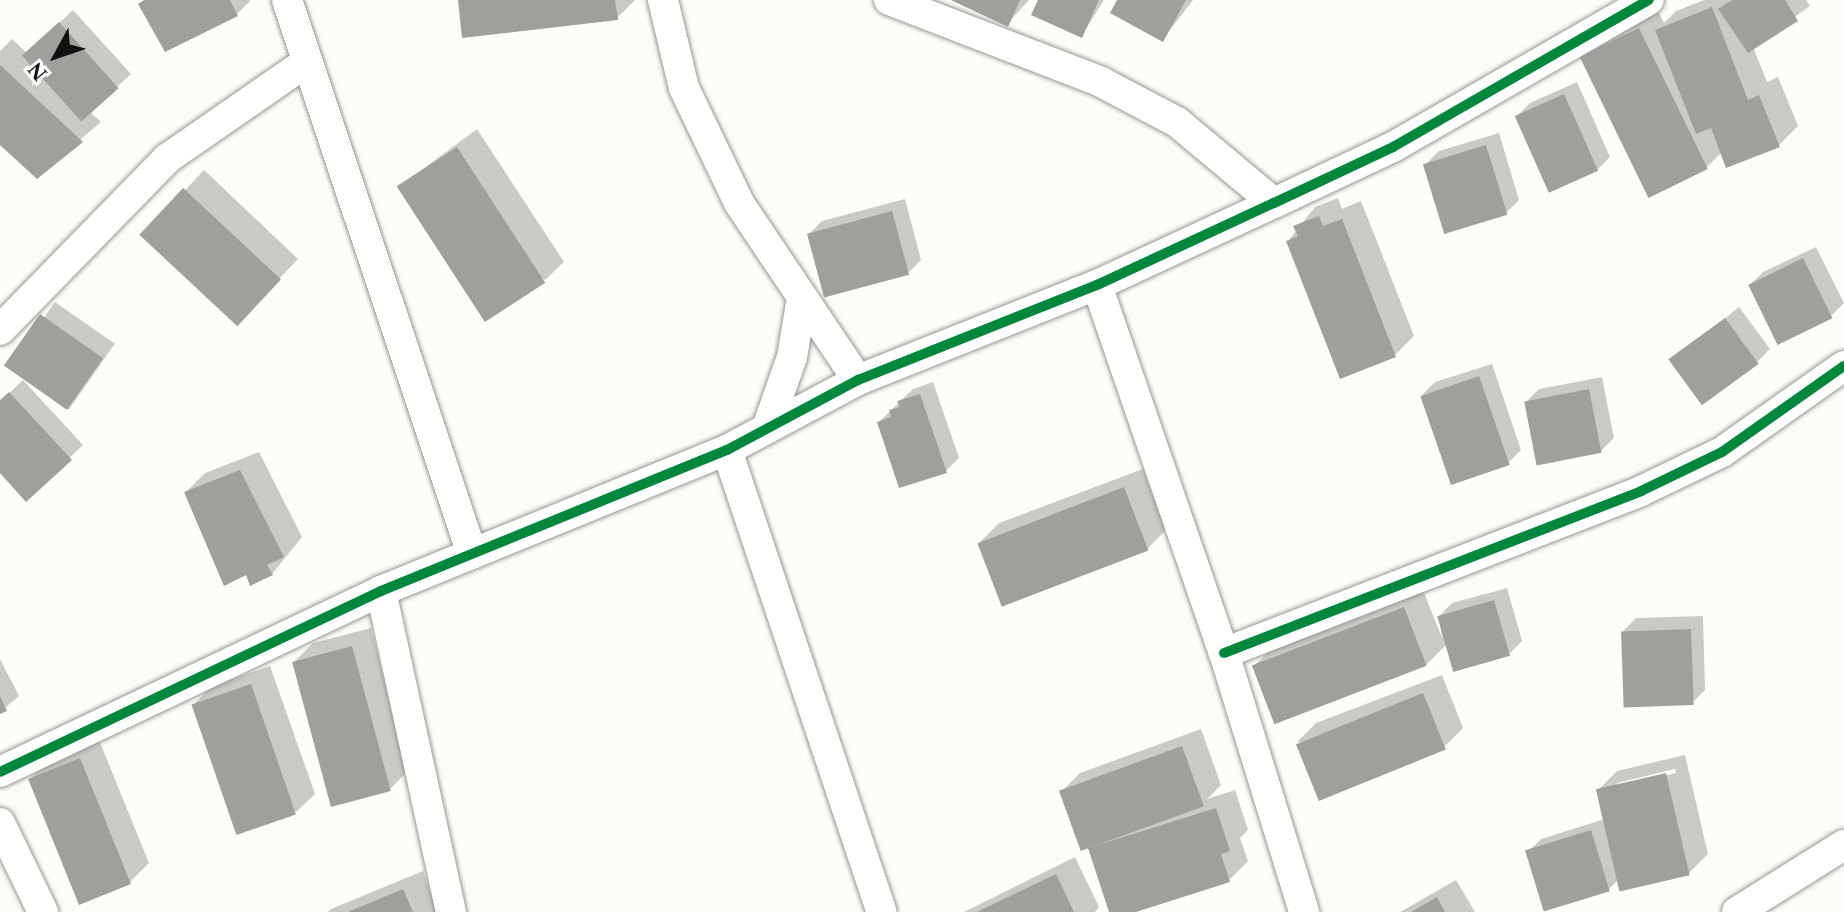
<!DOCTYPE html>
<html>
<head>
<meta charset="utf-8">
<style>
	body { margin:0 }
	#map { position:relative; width:1844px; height:912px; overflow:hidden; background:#fdfcf7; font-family:Georgia,serif }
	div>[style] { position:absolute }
	.shadow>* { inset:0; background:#0003; transform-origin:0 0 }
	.building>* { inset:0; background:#a19f9c; transform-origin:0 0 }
	.roads { filter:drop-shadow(0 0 2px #979795) drop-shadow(0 0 2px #979795) }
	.street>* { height:30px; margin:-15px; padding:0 15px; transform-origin:15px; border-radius:15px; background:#fffffe }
	.cycleway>* { height:10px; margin:-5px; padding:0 5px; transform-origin:5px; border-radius:5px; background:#00873e }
	span { translate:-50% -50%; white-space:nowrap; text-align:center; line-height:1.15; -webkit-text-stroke:8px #fff; paint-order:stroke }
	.north { position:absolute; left:16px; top:16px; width:80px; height:80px; -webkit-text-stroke:6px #fff; paint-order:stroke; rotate:230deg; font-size:22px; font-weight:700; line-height:32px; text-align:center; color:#111 }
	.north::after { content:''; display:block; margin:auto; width:28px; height:36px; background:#111; clip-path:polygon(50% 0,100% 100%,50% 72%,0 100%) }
</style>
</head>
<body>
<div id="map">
	<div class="shadow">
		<i style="clip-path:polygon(145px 0,249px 0,250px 1px,237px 14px)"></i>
		<i style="clip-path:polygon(460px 0,635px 0,617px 18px)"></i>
		<i style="clip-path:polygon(956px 0,1029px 0,1007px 24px)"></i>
		<i style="clip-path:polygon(1040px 0,1104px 0,1082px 35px)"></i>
		<i style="clip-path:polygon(1120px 0,1193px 0,1163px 39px)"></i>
		<i style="clip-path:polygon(1704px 0,1806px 0,1810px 6px,1753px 47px,1767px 82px,1778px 77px,1798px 126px,1779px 145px,1722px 152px,1707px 167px,1582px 57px,1601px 38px,1658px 11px,1664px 23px,1676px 11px)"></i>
		<i style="clip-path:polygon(73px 10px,131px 74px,90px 112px,101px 122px,37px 176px,0 142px,0 51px,12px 39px,27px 53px)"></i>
		<i style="clip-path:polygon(1577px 82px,1610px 157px,1597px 170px,1517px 116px,1530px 103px)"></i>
		<i style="clip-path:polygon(477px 129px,564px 262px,545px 280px,400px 186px)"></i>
		<i style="clip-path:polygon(1499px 133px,1519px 200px,1506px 213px,1426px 164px,1439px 151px)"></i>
		<i style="clip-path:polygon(204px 170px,298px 259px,255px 304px,143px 235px)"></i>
		<i style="clip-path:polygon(1338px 198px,1342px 209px,1361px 201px,1414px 336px,1395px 355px,1288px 241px,1315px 207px)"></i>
		<i style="clip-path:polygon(905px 199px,921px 260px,908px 273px,809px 234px,822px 221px)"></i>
		<i style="clip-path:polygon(1816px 247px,1844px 303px,1831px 316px,1750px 285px,1763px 272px)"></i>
		<i style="left:55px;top:302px;width:73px;height:80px;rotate:35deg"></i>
		<i style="clip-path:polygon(1739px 307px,1770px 349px,1757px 362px,1672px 361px)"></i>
		<i style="clip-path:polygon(1492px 364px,1521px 450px,1508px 463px,1422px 395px,1435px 382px)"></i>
		<i style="clip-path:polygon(1602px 377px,1614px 438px,1601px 451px,1526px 402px,1539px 389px)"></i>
		<i style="clip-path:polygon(23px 380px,83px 445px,26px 499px,0 470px,0 402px)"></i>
		<i style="clip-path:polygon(933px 382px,959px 458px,946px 471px,879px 422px,913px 389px)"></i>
		<i style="clip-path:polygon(259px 452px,302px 537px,272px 574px,247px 572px,186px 492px,205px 473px)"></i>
		<i style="clip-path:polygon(1143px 469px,1166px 530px,1147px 549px,980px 542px,999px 523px)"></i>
		<i style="clip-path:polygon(1507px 588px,1522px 641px,1509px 654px,1454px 670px,1447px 644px,1426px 665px,1254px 666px,1273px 647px,1423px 590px,1442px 638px,1439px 616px,1452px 603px)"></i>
		<i style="clip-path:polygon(1703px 616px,1705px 690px,1692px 703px,1623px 631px,1636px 618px)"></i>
		<i style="clip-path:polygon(371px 628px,408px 771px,389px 790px,294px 662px,313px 643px)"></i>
		<i style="clip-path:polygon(0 659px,19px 696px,0 712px)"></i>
		<i style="clip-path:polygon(270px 666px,315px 794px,296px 812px,193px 705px,212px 686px)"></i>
		<i style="clip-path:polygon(1442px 675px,1463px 728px,1444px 747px,1297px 742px,1316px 723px)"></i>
		<i style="clip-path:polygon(1201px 729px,1221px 785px,1207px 799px,1235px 790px,1248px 830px,1240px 838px,1248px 861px,1229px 880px,1129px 912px,1111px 912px,1091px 849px,1099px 841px,1061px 792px,1080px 773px)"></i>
		<i style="clip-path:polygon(99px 740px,149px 863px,130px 882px,30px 779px,49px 760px)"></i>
		<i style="clip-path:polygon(evenodd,1685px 755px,1708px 854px,1689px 873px,1619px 879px,1609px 889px,1528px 852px,1541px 839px,1605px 819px,1598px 790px,1617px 771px,1685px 755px,1675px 769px,1676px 773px,1617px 787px,1617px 783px,1675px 769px)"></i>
		<i style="clip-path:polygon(1075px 857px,1099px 907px,1095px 912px,964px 912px)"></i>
		<i style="clip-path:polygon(423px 871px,437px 912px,328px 912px,331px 909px)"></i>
		<i style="clip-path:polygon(1456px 880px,1475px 912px,1400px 912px)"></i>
	</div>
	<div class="building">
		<i style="clip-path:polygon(144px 0,230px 0,238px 16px,165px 52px,138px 4px)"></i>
		<i style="clip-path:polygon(458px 0,615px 0,618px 20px,462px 38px)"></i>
		<i style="clip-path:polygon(951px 0,1020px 0,1008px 27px)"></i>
		<i style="clip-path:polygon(1038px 0,1099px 0,1082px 38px,1031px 15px)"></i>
		<i style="clip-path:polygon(1117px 0,1186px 0,1163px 42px,1110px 13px)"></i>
		<i style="clip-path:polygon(1732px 0,1785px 0,1798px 21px,1748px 53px,1718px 9px)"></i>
		<i style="clip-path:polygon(1712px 7px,1748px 100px,1759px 95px,1780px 147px,1726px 168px,1711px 128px,1696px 134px,1655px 30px)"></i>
		<i style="left:59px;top:22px;width:89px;height:50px;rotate:48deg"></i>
		<i style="left:1639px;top:28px;width:157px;height:66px;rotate:64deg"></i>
		<i style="clip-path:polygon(0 65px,83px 142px,37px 179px,0 145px)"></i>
		<i style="left:1564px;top:94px;width:84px;height:54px;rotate:66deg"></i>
		<i style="left:1486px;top:145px;width:73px;height:66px;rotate:73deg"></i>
		<i style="left:457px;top:147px;width:162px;height:72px;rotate:57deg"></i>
		<i style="left:183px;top:188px;width:134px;height:64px;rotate:43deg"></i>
		<i style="left:892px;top:211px;width:66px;height:88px;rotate:75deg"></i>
		<i style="clip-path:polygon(1319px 216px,1323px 226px,1342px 219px,1396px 357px,1340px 379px,1286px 241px,1298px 236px,1293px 226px)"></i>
		<i style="left:1803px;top:258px;width:67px;height:61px;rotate:64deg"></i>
		<i style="left:40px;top:314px;width:77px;height:63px;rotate:35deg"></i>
		<i style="left:1725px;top:318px;width:57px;height:70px;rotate:54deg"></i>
		<i style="left:1479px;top:376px;width:94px;height:62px;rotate:71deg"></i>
		<i style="left:1589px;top:389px;width:65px;height:66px;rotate:79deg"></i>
		<i style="clip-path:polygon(9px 392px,72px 460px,26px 502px,0 473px,0 400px)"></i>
		<i style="clip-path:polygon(920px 394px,947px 473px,899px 488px,877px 422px,891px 417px,889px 410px,900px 407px,897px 401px)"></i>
		<i style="clip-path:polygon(240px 470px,284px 557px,267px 565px,273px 575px,250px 586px,246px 575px,224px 586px,184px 492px)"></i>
		<i style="left:1124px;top:487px;width:68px;height:157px;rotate:69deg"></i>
		<i style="left:1494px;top:600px;width:58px;height:59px;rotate:74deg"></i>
		<i style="left:1404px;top:607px;width:63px;height:163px;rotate:69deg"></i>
		<i style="left:1691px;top:629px;width:76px;height:70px;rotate:88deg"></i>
		<i style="left:352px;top:646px;width:150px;height:62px;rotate:75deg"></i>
		<i style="left:251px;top:684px;width:138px;height:63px;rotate:71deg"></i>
		<i style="left:1423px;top:693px;width:61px;height:137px;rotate:68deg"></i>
		<i style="clip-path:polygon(0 696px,7px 711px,0 714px)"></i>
		<i style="left:1182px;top:746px;width:64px;height:131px;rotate:70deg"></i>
		<i style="left:80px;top:758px;width:136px;height:56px;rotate:68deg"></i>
		<i style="left:1666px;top:773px;width:105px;height:72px;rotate:77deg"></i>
		<i style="clip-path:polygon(1216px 808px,1230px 851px,1221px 854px,1230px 882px,1136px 912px,1109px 912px,1088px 848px)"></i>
		<i style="left:1591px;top:830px;width:64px;height:69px;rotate:73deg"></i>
		<i style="clip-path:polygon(1056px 874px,1074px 912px,977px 912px)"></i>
		<i style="clip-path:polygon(403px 889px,413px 912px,348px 912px)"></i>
		<i style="clip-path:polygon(1437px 897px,1445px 912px,1411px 912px)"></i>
	</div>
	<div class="roads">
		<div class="street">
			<i style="left:287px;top:0;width:584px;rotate:71.53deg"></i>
			<i style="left:663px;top:0;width:90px;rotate:76.6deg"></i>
			<i style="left:684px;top:88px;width:127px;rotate:64.4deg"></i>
			<i style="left:739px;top:203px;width:213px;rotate:56.1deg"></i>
			<i style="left:889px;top:0;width:227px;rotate:21.1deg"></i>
			<i style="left:1101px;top:82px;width:86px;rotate:27.8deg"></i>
			<i style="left:1177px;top:122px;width:126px;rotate:39.9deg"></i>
			<i style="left:1097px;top:285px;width:389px;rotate:71deg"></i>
			<i style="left:1224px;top:653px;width:271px;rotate:72.8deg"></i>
			<i style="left:0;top:330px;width:240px;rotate:-45.7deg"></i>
			<i style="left:168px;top:158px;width:165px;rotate:-34.7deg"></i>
			<i style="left:767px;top:428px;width:75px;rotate:-70.6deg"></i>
			<i style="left:792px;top:357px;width:60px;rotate:-80.4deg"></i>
			<i style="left:727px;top:450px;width:487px;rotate:71.5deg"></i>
			<i style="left:381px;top:591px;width:329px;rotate:77.7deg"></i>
			<i style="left:1224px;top:653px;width:447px;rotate:-21.2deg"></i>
			<i style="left:1641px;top:491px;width:90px;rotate:-25.7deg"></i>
			<i style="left:1722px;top:452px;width:149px;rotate:-35.2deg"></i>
			<i style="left:0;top:772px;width:422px;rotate:-25.4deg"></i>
			<i style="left:381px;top:591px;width:374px;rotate:-22.2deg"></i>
			<i style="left:727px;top:450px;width:149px;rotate:-28.1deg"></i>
			<i style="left:858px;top:380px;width:257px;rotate:-21.7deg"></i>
			<i style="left:1097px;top:285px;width:195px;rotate:-24.9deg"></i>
			<i style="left:1274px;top:203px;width:132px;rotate:-25.2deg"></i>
			<i style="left:1393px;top:147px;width:295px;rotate:-29.9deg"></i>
			<i style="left:0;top:823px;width:99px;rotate:64.2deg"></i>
			<i style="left:1737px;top:912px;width:126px;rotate:-32.1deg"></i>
		</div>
	</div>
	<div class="cycleway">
		<i style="left:1224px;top:653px;width:447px;rotate:-21.2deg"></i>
		<i style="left:1641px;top:491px;width:90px;rotate:-25.7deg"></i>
		<i style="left:1722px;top:452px;width:149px;rotate:-35.2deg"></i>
		<i style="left:0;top:772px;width:422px;rotate:-25.4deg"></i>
		<i style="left:381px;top:591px;width:374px;rotate:-22.2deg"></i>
		<i style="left:727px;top:450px;width:149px;rotate:-28.1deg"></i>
		<i style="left:858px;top:380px;width:257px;rotate:-21.7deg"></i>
		<i style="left:1097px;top:285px;width:195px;rotate:-24.9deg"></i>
		<i style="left:1274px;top:203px;width:132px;rotate:-25.2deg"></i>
		<i style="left:1393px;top:147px;width:295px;rotate:-29.9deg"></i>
	</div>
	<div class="north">N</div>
</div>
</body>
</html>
